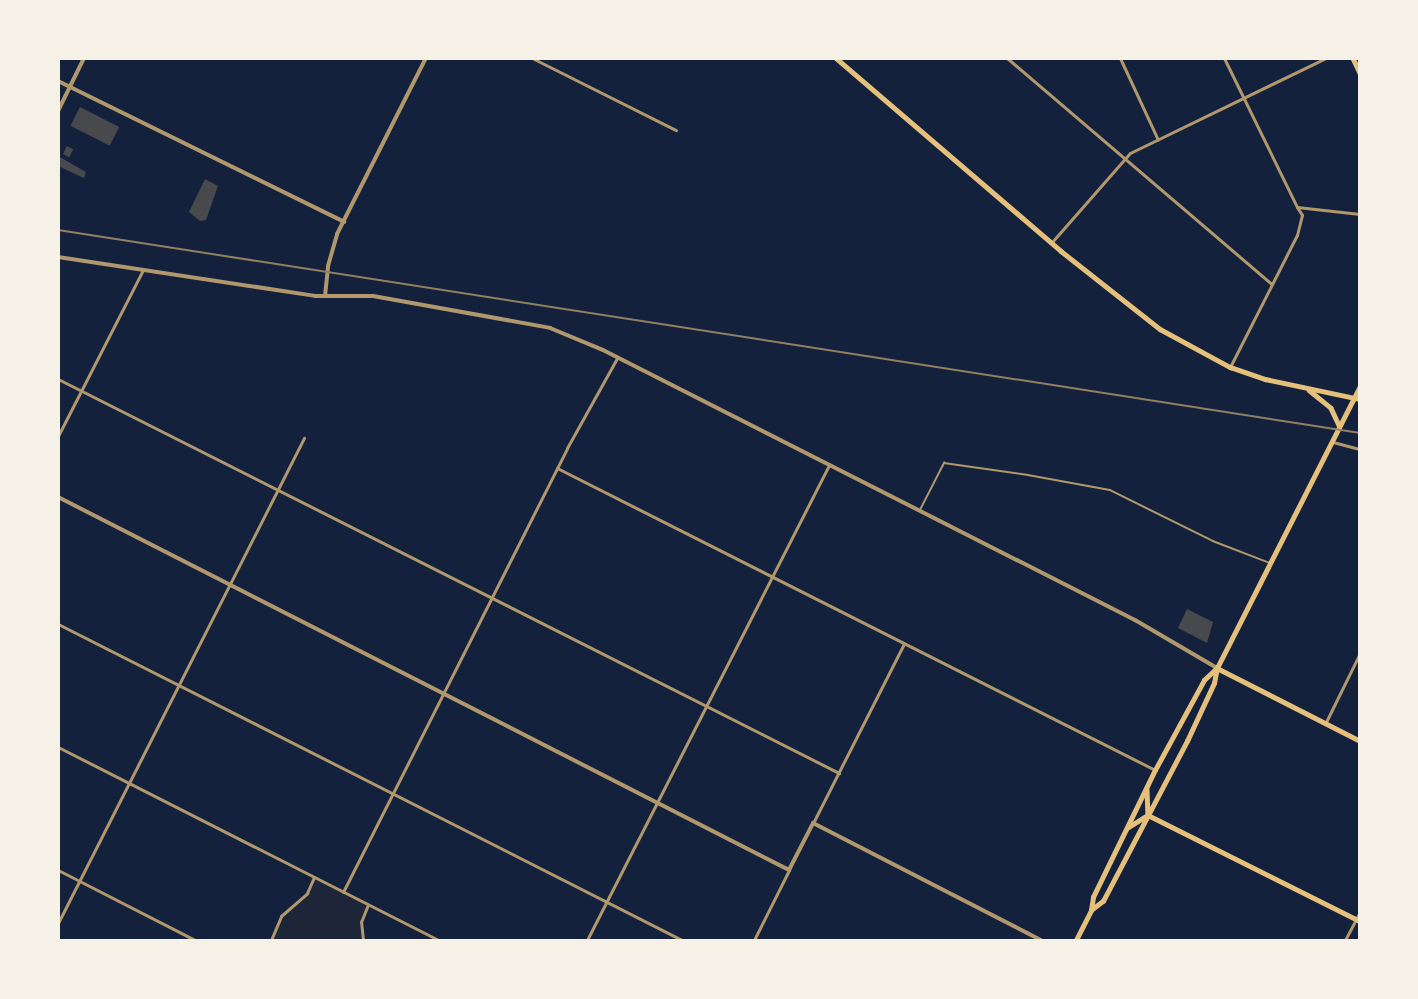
<!DOCTYPE html>
<html>
<head>
<meta charset="utf-8">
<style>
	body { margin:0 }
	#map { position:relative; width:1418px; height:999px; overflow:hidden; background:#14213d; font-family:"Sofia Sans Condensed",sans-serif }
	div>[style] { position:absolute }
	.green>* { inset:0; background:#1d2539 }
	.building>* { inset:0; background:#48494c; transform-origin:0 0 }
	.service>* { height:1.5px; margin:-0.75px; padding:0 0.75px; transform-origin:0.75px; border-radius:0.75px; background:#b1986c }
	.minor>* { height:3px; margin:-1.5px; padding:0 1.5px; transform-origin:1.5px; border-radius:1.5px; background:#b1986c }
	.tertiary>* { height:4px; margin:-2px; padding:0 2px; transform-origin:2px; border-radius:2px; background:#b1986c }
	.secondary>* { height:4.5px; margin:-2.25px; padding:0 2.25px; transform-origin:2.25px; border-radius:2.25px; background:#e5c07b }
	.primary>* { height:4.5px; margin:-2.25px; padding:0 2.25px; transform-origin:2.25px; border-radius:2.25px; background:#e5c07b }
	.rail>* { height:2px; margin:-1px; padding:0 1px; transform-origin:1px; border-radius:1px; background:#918062 }
	span { translate:-50% -50%; white-space:nowrap; text-align:center; line-height:1.15; -webkit-text-stroke:6px #f6f1e7; paint-order:stroke }
	.frame { position:absolute; inset:0; border:60px solid #f6f1e7; pointer-events:none }
</style>
</head>
<body>
<div id="map">
	<div class="green">
		<i style="clip-path:polygon(314px 879px,367px 905px,360px 922px,362px 940px,272px 940px,282px 916px,307px 894px)"></i>
	</div>
	<div class="building">
		<i style="left:80px;top:107px;width:44px;height:21px;rotate:27deg"></i>
		<i style="left:67px;top:146px;width:7px;height:9px;rotate:27deg"></i>
		<i style="clip-path:polygon(58px 156px,86px 172px,84px 178px,58px 166px)"></i>
		<i style="clip-path:polygon(205px 179px,218px 186px,206px 220px,200px 221px,189px 212px)"></i>
		<i style="clip-path:polygon(1187px 609px,1213px 622px,1207px 643px,1178px 628px)"></i>
	</div>
	<div class="service">
		<i style="left:920px;top:510px;width:53px;rotate:-62.9deg"></i>
		<i style="left:944px;top:463px;width:85px;rotate:8.1deg"></i>
		<i style="left:1028px;top:475px;width:83px;rotate:10.4deg"></i>
		<i style="left:1110px;top:490px;width:115px;rotate:26.3deg"></i>
		<i style="left:1213px;top:541px;width:61px;rotate:21.1deg"></i>
	</div>
	<div class="minor">
		<i style="left:532px;top:58px;width:161px;rotate:26.6deg"></i>
		<i style="left:1007px;top:58px;width:348px;rotate:40.5deg"></i>
		<i style="left:1120px;top:58px;width:90px;rotate:65.1deg"></i>
		<i style="left:1224px;top:58px;width:166px;rotate:63.9deg"></i>
		<i style="left:1297px;top:207px;width:63px;rotate:6.3deg"></i>
		<i style="left:1052px;top:242px;width:118px;rotate:-48.8deg"></i>
		<i style="left:1130px;top:153px;width:218px;rotate:-25.9deg"></i>
		<i style="left:1230px;top:367px;width:148px;rotate:-63.1deg"></i>
		<i style="left:1297px;top:235px;width:21px;rotate:-76deg"></i>
		<i style="left:1302px;top:215px;width:9px;rotate:-122deg"></i>
		<i style="left:58px;top:379px;width:875px;rotate:26.77deg"></i>
		<i style="left:58px;top:436px;width:186px;rotate:-62.9deg"></i>
		<i style="left:1333px;top:442px;width:28px;rotate:15deg"></i>
		<i style="left:557px;top:468px;width:670px;rotate:26.79deg"></i>
		<i style="left:58px;top:624px;width:699px;rotate:26.86deg"></i>
		<i style="left:1325px;top:724px;width:79px;rotate:-63.8deg"></i>
		<i style="left:58px;top:747px;width:426px;rotate:26.9deg"></i>
		<i style="left:813px;top:823px;width:201px;rotate:-63.1deg"></i>
		<i style="left:58px;top:870px;width:154px;rotate:27.1deg"></i>
		<i style="left:343px;top:892px;width:497px;rotate:-63.2deg"></i>
		<i style="left:567px;top:448px;width:103px;rotate:-60.9deg"></i>
		<i style="left:58px;top:923px;width:544px;rotate:-63.11deg"></i>
		<i style="left:271px;top:940px;width:26px;rotate:-67deg"></i>
		<i style="left:281px;top:916px;width:35px;rotate:-41deg"></i>
		<i style="left:307px;top:893px;width:17px;rotate:-66deg"></i>
		<i style="left:363px;top:940px;width:18px;rotate:-96deg"></i>
		<i style="left:361px;top:922px;width:18px;rotate:-68deg"></i>
		<i style="left:587px;top:940px;width:533px;rotate:-63deg"></i>
		<i style="left:754px;top:940px;width:78px;rotate:-63.4deg"></i>
		<i style="left:1345px;top:940px;width:32px;rotate:-62deg"></i>
	</div>
	<div class="tertiary">
		<i style="left:58px;top:81px;width:319px;rotate:26.2deg"></i>
		<i style="left:58px;top:111px;width:59px;rotate:-63.9deg"></i>
		<i style="left:58px;top:257px;width:260px;rotate:8.6deg"></i>
		<i style="left:315px;top:296px;width:58px"></i>
		<i style="left:373px;top:296px;width:180px;rotate:10.2deg"></i>
		<i style="left:550px;top:328px;width:57px;rotate:22.5deg"></i>
		<i style="left:603px;top:350px;width:597px;rotate:26.91deg"></i>
		<i style="left:1135px;top:620px;width:95px;rotate:30.3deg"></i>
		<i style="left:325px;top:296px;width:30px;rotate:-84deg"></i>
		<i style="left:328px;top:266px;width:33px;rotate:-74deg"></i>
		<i style="left:337px;top:234px;width:197px;rotate:-63.2deg"></i>
		<i style="left:58px;top:497px;width:821px;rotate:27.03deg"></i>
		<i style="left:789px;top:870px;width:53px;rotate:-62.9deg"></i>
		<i style="left:813px;top:823px;width:256px;rotate:27.2deg"></i>
	</div>
	<div class="secondary">
		<i style="left:836px;top:58px;width:296px;rotate:40.6deg"></i>
		<i style="left:1061px;top:251px;width:126px;rotate:38.2deg"></i>
		<i style="left:1160px;top:329px;width:80px;rotate:28.5deg"></i>
		<i style="left:1230px;top:367px;width:37px;rotate:19deg"></i>
		<i style="left:1265px;top:379px;width:97px;rotate:11.9deg"></i>
		<i style="left:1217px;top:668px;width:161px;rotate:27deg"></i>
	</div>
	<div class="primary">
		<i style="left:1353px;top:58px;width:17px;rotate:65deg"></i>
		<i style="left:1309px;top:390px;width:28px;rotate:39deg"></i>
		<i style="left:1331px;top:408px;width:19px;rotate:65deg"></i>
		<i style="left:1147px;top:789px;width:25px;rotate:88deg"></i>
		<i style="left:1148px;top:815px;width:237px;rotate:26.6deg"></i>
		<i style="left:1127px;top:828px;width:25px;rotate:-32deg"></i>
		<i style="left:1091px;top:910px;width:15px;rotate:-37deg"></i>
		<i style="left:1103px;top:901px;width:181px;rotate:-62.3deg"></i>
		<i style="left:1187px;top:741px;width:64px;rotate:-65deg"></i>
		<i style="left:1214px;top:683px;width:15px;rotate:-79deg"></i>
		<i style="left:1076px;top:940px;width:34px;rotate:-63deg"></i>
		<i style="left:1091px;top:910px;width:13px;rotate:-81deg"></i>
		<i style="left:1093px;top:897px;width:141px;rotate:-64deg"></i>
		<i style="left:1155px;top:770px;width:102px;rotate:-61.4deg"></i>
		<i style="left:1204px;top:680px;width:18px;rotate:-43deg"></i>
		<i style="left:1217px;top:668px;width:316px;rotate:-63.1deg"></i>
	</div>
	<div class="rail">
		<i style="left:58px;top:230px;width:1318px;rotate:8.86deg"></i>
	</div>
	<div class="frame"></div>
</div>
</body>
</html>
